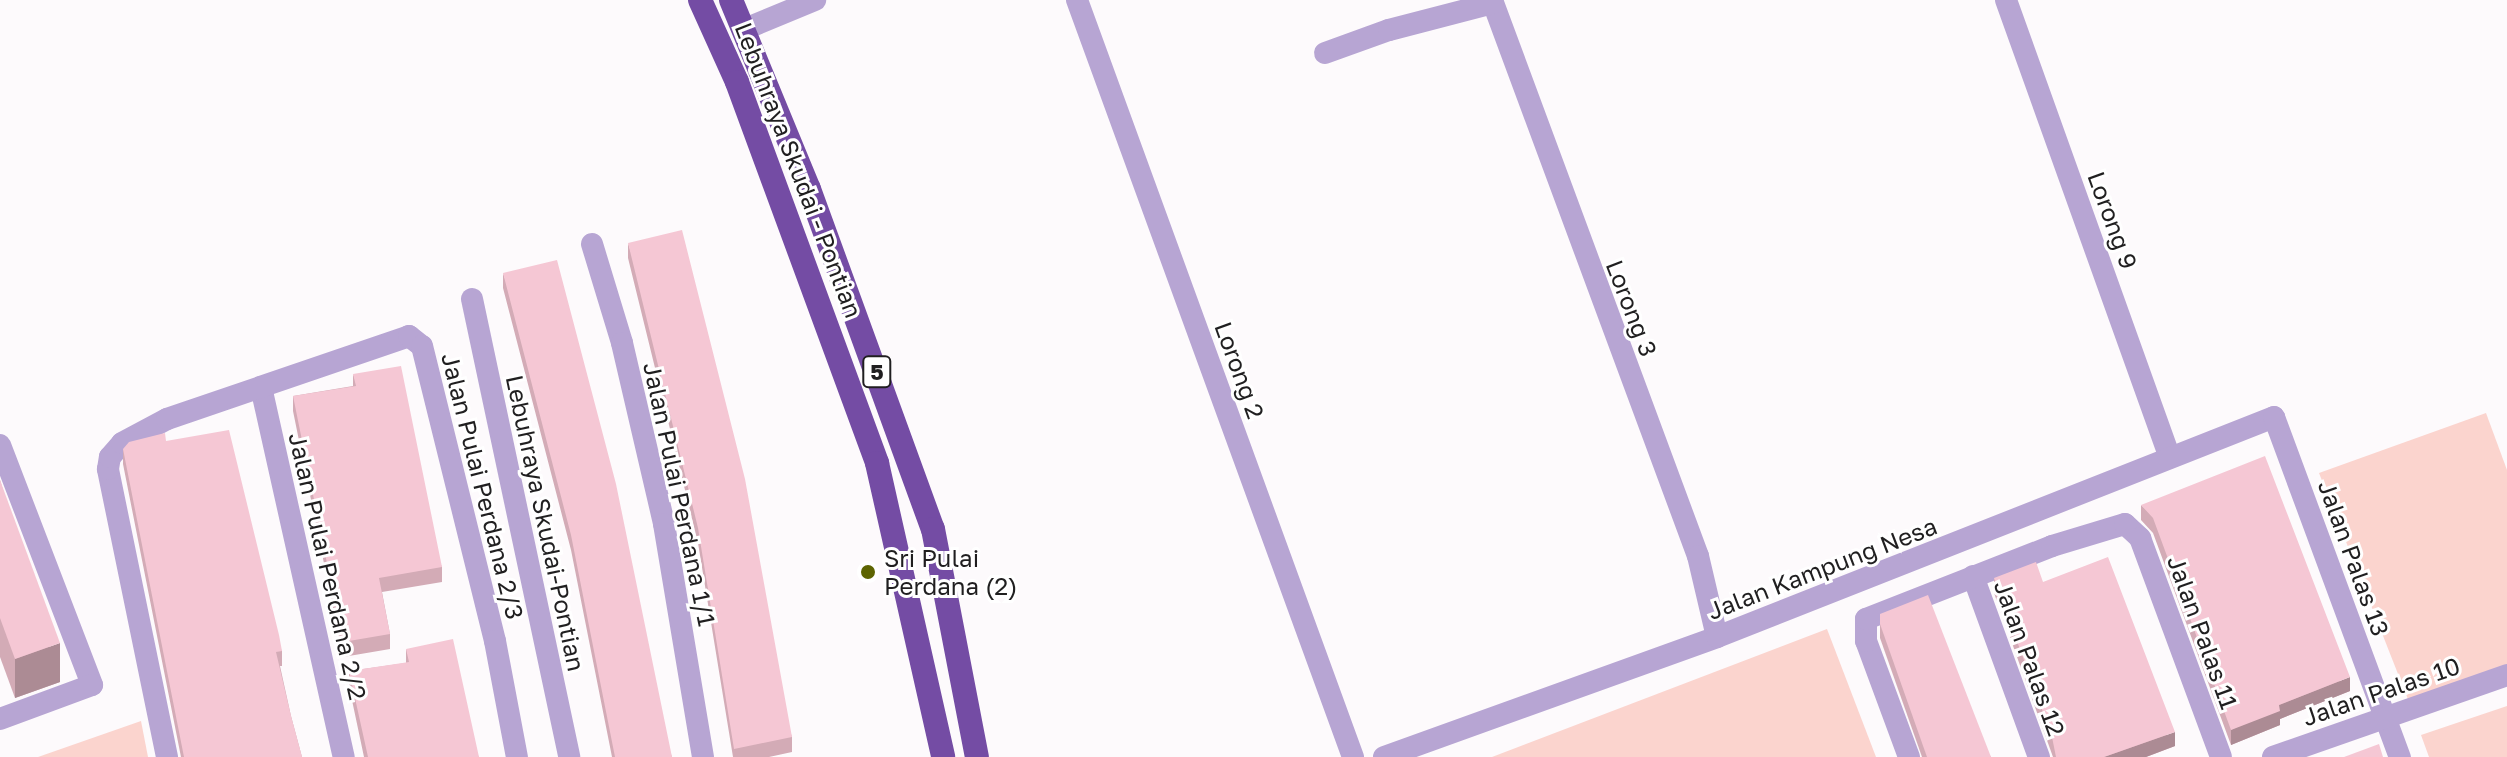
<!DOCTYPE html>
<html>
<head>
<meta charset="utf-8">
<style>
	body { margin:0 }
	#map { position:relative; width:2507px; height:757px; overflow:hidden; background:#fdfafc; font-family:"Golos Text",sans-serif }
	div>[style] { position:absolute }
	.green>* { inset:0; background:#fbd4ce }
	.minor>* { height:22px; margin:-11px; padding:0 11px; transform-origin:11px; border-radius:11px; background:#b7a5d3 }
	.trunk>* { height:24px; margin:-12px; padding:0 12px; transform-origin:12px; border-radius:12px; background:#744ca4 }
	.wall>* { inset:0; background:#d3abb6 }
	.shaded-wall>* { inset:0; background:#ac8b94 }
	.building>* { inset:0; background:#f5c7d4 }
	.dots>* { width:22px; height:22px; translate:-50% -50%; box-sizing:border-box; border:4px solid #fff; border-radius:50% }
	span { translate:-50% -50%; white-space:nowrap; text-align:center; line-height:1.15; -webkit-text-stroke:6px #fff; paint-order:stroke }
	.shield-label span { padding:2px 6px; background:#fff; border:2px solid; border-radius:6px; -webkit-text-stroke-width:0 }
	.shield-label { font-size:22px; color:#201f20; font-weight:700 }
	.street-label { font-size:24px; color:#201f20 }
	.poi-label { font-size:24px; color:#201f20 }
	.left { translate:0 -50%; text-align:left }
</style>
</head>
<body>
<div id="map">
	<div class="green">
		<i style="clip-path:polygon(2486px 413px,2507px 470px,2507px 671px,2411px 707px,2319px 473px)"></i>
		<i style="clip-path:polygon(1827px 629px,1876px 757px,1492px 757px)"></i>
		<i style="clip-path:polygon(2507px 706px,2507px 757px,2429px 757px,2421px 735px)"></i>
		<i style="clip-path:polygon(141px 721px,148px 757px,38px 757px)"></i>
	</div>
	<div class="minor">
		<i style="left:1077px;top:0;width:806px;rotate:69.97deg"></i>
		<i style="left:1492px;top:0;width:593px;rotate:69.67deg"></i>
		<i style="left:1698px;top:556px;width:83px;rotate:76.8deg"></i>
		<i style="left:2006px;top:0;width:486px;rotate:70.3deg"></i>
		<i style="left:745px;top:29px;width:76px;rotate:-22.5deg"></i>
		<i style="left:1325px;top:53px;width:68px;rotate:-19.8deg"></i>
		<i style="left:1389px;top:30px;width:107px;rotate:-14.6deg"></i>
		<i style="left:592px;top:244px;width:103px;rotate:73.1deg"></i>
		<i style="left:622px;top:343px;width:186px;rotate:76.9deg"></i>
		<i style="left:664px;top:524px;width:236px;rotate:80.5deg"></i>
		<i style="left:472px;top:299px;width:468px;rotate:78deg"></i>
		<i style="left:261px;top:387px;width:379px;rotate:77.4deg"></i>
		<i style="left:0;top:445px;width:257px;rotate:69deg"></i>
		<i style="left:92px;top:685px;width:98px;rotate:159.7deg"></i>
		<i style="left:1973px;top:576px;width:193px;rotate:70deg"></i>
		<i style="left:167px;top:757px;width:294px;rotate:-101.6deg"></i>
		<i style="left:108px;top:469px;width:12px;rotate:-81deg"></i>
		<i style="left:110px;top:457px;width:18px;rotate:-49deg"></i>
		<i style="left:122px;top:443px;width:51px;rotate:-28.1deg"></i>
		<i style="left:167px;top:419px;width:256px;rotate:-18.9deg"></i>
		<i style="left:409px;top:336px;width:16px;rotate:38deg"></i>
		<i style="left:422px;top:346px;width:304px;rotate:76.1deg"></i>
		<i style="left:495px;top:641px;width:118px;rotate:79.3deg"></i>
		<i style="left:1384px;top:757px;width:354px;rotate:-19.8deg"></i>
		<i style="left:1717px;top:637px;width:599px;rotate:-21.55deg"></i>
		<i style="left:2274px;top:417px;width:363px;rotate:69.7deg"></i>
		<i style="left:1909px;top:757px;width:124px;rotate:-110.3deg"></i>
		<i style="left:1866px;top:641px;width:22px;rotate:-90deg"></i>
		<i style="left:1866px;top:619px;width:200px;rotate:-21.4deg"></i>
		<i style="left:2052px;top:546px;width:76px;rotate:-16.8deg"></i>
		<i style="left:2125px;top:524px;width:21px;rotate:43deg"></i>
		<i style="left:2140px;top:538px;width:233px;rotate:69.7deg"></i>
		<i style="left:2273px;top:757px;width:248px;rotate:-19.3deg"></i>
	</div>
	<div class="trunk">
		<i style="left:700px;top:0;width:90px;rotate:65.7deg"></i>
		<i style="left:737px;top:82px;width:406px;rotate:69.8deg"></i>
		<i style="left:877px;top:463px;width:301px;rotate:77.3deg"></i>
		<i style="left:731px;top:0;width:204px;rotate:67.6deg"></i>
		<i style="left:809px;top:189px;width:362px;rotate:70deg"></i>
		<i style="left:933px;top:529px;width:232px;rotate:79.1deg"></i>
	</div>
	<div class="wall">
		<i style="clip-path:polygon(628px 243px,792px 737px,792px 752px,769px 757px,733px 757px,698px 543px,628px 258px)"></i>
		<i style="clip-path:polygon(503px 273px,672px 757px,612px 757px,571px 550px,503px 288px)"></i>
		<i style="clip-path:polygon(353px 374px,442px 567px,442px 582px,382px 592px,390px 634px,390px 649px,343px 657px,293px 411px,293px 396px,353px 386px)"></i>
		<i style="clip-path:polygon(166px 441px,282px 651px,282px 666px,280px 666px,291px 716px,302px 757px,181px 757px,123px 464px,123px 449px)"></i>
		<i style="clip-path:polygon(0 480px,60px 682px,15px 698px,0 657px)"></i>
		<i style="clip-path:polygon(2141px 505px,2350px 691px,2280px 719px,2280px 725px,2231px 745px,2153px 533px,2141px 520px)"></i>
		<i style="clip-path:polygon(1994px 578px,2043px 582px,2175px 746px,2146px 757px,2053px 757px,1994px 593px)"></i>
		<i style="clip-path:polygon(1880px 614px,1991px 757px,1922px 757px,1880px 638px)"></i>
		<i style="clip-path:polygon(406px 649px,479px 757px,364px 757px,349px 686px,349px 671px,406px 663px)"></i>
	</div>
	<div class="shaded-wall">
		<i style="clip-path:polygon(60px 643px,60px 682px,15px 698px,15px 659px)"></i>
		<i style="clip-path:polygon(2350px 677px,2350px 691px,2280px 719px,2280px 725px,2231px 745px,2231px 730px,2279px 705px)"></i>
		<i style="clip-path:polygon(2175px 732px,2175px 746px,2146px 757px,2104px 757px)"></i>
	</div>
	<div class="building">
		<i style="clip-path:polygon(682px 230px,745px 479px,792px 737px,734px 749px,698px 528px,628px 243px)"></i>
		<i style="clip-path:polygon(557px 260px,616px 484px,672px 757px,615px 757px,571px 535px,503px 273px)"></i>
		<i style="clip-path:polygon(401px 366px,442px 567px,379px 578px,390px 634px,343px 642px,293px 396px,356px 386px,353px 374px)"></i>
		<i style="clip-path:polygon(229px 430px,279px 635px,282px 651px,276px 652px,291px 716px,302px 757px,184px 757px,123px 449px,129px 442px,165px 433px,166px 441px)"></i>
		<i style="clip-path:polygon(2265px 456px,2350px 677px,2279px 705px,2280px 711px,2231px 730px,2153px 518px,2141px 505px)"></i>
		<i style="clip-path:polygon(0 480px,60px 643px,15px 659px,0 618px)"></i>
		<i style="clip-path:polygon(2108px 557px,2175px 732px,2104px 757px,2056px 757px,2052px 737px,1994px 578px,2036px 562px,2043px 582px)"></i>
		<i style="clip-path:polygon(1928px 595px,1991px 757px,1927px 757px,1880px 624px,1880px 614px)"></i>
		<i style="clip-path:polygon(453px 639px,479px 757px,368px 757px,349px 671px,409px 662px,406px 649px)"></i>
		<i style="clip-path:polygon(2379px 744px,2383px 757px,2344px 757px)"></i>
	</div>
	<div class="dots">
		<i style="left:868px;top:572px;background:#5d6401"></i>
	</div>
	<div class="shield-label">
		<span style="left:877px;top:372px">5</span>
	</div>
	<div class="street-label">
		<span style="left:799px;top:170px;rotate:69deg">Lebuhraya Skudai - Pontian</span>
		<span style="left:2113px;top:220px;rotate:70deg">Lorong 9</span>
		<span style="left:1632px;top:308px;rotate:69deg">Lorong 3</span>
		<span style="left:1240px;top:370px;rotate:70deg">Lorong 2</span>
		<span style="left:483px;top:486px;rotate:76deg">Jalan Pulai Perdana 2/3</span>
		<span style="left:680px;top:494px;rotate:78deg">Jalan Pulai Perdana 1/1</span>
		<span style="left:546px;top:523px;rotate:78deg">Lebuhraya Skudai-Pontian</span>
		<span style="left:2354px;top:558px;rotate:70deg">Jalan Palas 13</span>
		<span style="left:328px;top:566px;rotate:77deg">Jalan Pulai Perdana 2/2</span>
		<span style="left:1822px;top:568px;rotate:-21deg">Jalan Kampung Nesa</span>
		<span style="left:2203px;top:632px;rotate:70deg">Jalan Palas 11</span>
		<span style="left:2030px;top:658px;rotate:70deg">Jalan Palas 12</span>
		<span style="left:2381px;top:691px;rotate:-19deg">Jalan Palas 10</span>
	</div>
	<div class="poi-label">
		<span class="left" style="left:884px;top:572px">Sri Pulai<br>Perdana (2)</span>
	</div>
</div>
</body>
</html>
